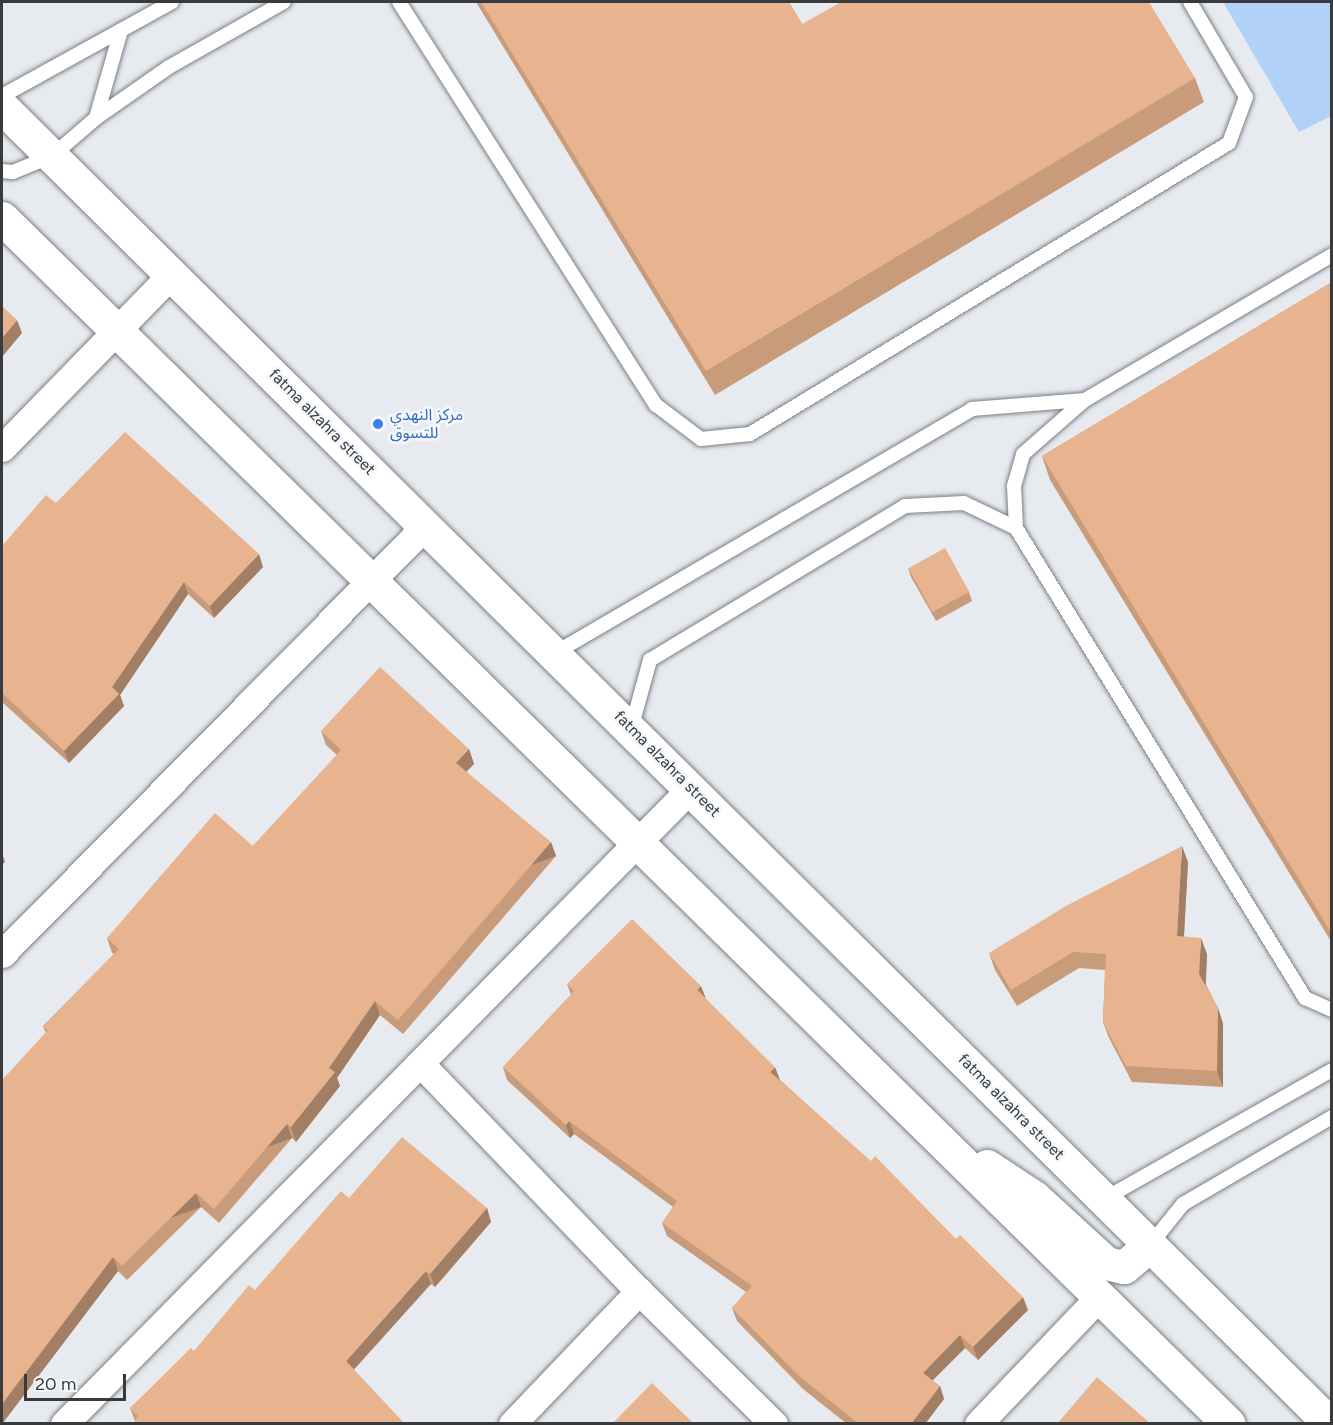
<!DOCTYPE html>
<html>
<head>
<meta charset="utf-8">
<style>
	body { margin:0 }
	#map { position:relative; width:1333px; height:1425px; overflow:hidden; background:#e7ebf0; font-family:Figtree,"Noto Sans Arabic",sans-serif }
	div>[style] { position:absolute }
	.green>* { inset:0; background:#b1d1f6 }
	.roads { filter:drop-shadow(0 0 2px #7c7f83) drop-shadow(0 0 2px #7c7f83) }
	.lane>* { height:14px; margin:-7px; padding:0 7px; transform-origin:7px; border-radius:7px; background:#fff }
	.street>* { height:27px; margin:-13.5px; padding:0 13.5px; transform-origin:13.5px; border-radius:13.5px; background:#fff }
	.secondary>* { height:33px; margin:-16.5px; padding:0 16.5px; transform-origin:16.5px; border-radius:16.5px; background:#fff }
	.wall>* { inset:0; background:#c89b7b }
	.shaded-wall>* { inset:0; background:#a27e64; transform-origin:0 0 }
	.building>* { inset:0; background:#e8b48f; transform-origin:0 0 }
	.dots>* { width:16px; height:16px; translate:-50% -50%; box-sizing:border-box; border:3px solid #f4f8fd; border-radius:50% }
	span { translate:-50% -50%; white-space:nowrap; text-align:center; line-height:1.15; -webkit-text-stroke:5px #f4f8fd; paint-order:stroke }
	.shop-label { font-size:16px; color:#366cbe }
	.left { translate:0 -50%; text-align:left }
	.street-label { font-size:16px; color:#383a3b }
	.frame { position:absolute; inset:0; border:3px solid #383a3b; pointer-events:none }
	.scale { position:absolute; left:24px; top:1374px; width:102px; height:27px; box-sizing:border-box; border:3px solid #383a3b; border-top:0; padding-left:8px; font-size:18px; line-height:21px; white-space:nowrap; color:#383a3b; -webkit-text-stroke:4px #f4f8fd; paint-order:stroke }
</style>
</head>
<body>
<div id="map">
	<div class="green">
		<i style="clip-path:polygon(1223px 2px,1331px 2px,1331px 116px,1299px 132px)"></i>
	</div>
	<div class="roads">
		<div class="lane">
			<i style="left:399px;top:2px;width:478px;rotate:57.5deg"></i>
			<i style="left:656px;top:405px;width:56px;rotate:37.1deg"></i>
			<i style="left:701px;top:439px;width:49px;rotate:-5.8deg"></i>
			<i style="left:750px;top:434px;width:560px;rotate:-31.28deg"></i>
			<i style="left:1229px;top:143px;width:49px;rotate:-69.7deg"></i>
			<i style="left:1246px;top:97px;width:110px;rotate:-120.5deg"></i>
			<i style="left:2px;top:96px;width:194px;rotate:-28.9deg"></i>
			<i style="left:96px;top:118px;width:91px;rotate:-74.1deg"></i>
			<i style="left:2px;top:171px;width:11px;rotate:5deg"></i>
			<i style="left:13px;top:172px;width:42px;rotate:-22.3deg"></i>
			<i style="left:52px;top:156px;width:58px;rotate:-40.8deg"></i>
			<i style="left:96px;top:118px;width:89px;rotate:-34.9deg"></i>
			<i style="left:169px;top:67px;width:132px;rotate:-29.5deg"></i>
			<i style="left:1016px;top:528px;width:42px;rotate:-92.7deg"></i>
			<i style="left:1014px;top:486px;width:33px;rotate:-74deg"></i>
			<i style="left:1023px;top:454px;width:82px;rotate:-41.1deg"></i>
			<i style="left:555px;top:653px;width:483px;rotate:-30.3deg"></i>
			<i style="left:972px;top:409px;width:113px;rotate:-4.6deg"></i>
			<i style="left:1085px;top:400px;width:286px;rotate:-30.4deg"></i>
			<i style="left:631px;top:729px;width:72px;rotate:-74.6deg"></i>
			<i style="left:650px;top:660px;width:298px;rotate:-31.1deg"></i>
			<i style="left:905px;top:506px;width:59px;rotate:-2.9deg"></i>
			<i style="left:964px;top:503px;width:58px;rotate:25.7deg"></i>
			<i style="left:1016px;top:528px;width:552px;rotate:58.41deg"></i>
			<i style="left:1305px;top:998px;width:30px;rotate:24deg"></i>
			<i style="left:1104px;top:1199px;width:262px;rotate:-29.5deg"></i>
			<i style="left:1150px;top:1245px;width:53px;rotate:-51.2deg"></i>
			<i style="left:1183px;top:1204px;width:173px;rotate:-30.3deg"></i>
		</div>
		<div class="street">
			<i style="left:2px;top:448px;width:245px;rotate:-45.7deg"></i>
			<i style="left:2px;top:954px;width:603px;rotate:-45.34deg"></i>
			<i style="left:420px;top:1063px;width:316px;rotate:46.2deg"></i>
			<i style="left:639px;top:1291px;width:190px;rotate:44.6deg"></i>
			<i style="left:64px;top:1424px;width:893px;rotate:-45.41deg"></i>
			<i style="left:512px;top:1424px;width:184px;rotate:-46.3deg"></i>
			<i style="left:978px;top:1424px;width:177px;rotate:-46.4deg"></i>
		</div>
		<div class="secondary">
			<i style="left:2px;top:107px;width:1870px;rotate:44.76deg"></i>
			<i style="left:2px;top:218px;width:1720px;rotate:44.51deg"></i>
			<i style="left:987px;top:1166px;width:56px;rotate:33.4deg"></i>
			<i style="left:1034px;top:1197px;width:98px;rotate:42.5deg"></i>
			<i style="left:1106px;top:1263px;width:18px;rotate:13deg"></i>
			<i style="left:1124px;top:1267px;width:34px;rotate:-40deg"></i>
		</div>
	</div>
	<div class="wall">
		<i style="clip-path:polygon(476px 2px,789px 2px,802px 24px,1195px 78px,1204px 102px,715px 395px)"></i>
		<i style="clip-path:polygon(1332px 282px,1332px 943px,1050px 480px,1042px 456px)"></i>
		<i style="clip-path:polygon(56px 503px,263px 567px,214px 618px,188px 594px,120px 695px,124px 706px,69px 763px,2px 702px,2px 546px)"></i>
		<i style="clip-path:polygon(908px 568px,969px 592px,972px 601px,936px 621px,911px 577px)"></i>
		<i style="clip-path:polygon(321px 731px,469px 749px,474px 764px,466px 772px,556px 856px,403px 1034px,380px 1015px,337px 1078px,340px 1086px,296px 1142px,292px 1138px,219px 1223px,201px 1207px,127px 1280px,118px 1271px,2px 1424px,46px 1033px,43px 1026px,114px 954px,112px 953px,107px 938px,253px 846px,337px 755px,326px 745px)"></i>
		<i style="clip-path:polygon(1188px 862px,1184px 936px,1207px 954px,1206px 985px,1218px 1008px,1223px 1024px,1223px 1087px,1132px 1082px,1109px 1038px,1103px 1022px,1105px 970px,1079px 968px,1017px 1006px,995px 970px,989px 953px)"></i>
		<i style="clip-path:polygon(567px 984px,706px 999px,780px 1080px,956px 1239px,1028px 1310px,978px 1360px,965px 1348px,932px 1381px,940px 1386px,944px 1399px,925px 1424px,847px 1424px,803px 1389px,737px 1321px,732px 1308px,746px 1292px,667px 1236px,662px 1223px,673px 1207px,574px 1134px,570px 1138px,507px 1080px,503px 1067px,571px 995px)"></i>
		<i style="clip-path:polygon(349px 1198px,487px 1208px,491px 1222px,435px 1287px,431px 1284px,135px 1421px,130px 1408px,194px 1351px)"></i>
	</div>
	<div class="shaded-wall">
		<i style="clip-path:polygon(17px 320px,22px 333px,2px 357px,2px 338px)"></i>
		<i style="clip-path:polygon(259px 554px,263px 567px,214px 618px,210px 606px)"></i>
		<i style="clip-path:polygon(184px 582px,188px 594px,120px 695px,124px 706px,69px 763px,64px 751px,112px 687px)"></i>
		<i style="clip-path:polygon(469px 749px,474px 764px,461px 777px,456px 763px)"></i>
		<i style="left:551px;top:842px;width:15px;height:235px;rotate:70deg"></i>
		<i style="clip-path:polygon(1182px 846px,1188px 862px,1183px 952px,1177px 936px)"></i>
		<i style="clip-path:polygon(2px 853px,5px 862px,2px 865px)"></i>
		<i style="clip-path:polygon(1201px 938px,1207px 954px,1205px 990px,1199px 974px)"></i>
		<i style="clip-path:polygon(701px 986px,706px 999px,697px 990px)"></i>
		<i style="clip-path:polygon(375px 1001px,380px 1015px,337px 1078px,340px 1086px,296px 1142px,291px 1127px,329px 1068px)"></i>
		<i style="clip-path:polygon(1218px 1008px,1223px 1024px,1223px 1087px,1217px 1071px)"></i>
		<i style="clip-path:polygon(775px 1067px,780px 1080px,770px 1072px)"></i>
		<i style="clip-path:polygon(569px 1121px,574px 1134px,570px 1138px,566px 1125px)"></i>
		<i style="left:287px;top:1124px;width:15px;height:112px;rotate:70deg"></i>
		<i style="left:196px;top:1193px;width:15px;height:104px;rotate:70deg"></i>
		<i style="clip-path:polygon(487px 1208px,491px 1222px,435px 1287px,430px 1274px)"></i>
		<i style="clip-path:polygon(113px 1257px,118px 1271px,2px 1424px,2px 1404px)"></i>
		<i style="clip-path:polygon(426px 1271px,431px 1284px,350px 1374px,346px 1361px)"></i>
		<i style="clip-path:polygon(1023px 1297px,1028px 1310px,978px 1360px,973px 1347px)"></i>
		<i style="clip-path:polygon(960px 1335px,965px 1348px,927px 1386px,923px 1373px)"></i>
		<i style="clip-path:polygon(940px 1386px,944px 1399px,925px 1424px,911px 1424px)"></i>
	</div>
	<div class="building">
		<i style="clip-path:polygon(481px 2px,789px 2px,802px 24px,841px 2px,1149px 2px,1195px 78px,706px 371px)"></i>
		<i style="clip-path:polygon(1332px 282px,1332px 934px,1042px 456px)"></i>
		<i style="clip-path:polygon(2px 306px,17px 320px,2px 338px)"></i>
		<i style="clip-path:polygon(125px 432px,259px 554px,210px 606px,184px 582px,112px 687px,119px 694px,64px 751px,2px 693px,2px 546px,46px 495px,56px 503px)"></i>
		<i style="left:945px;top:548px;width:50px;height:42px;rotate:61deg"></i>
		<i style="clip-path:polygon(380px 667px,469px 749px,456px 763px,551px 842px,398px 1020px,375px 1001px,329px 1068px,335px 1072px,291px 1127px,287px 1124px,214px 1209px,196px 1193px,122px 1266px,113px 1257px,2px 1404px,2px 1080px,48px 1030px,43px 1026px,119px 949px,107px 938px,215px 813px,253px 846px,341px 750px,321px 731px)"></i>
		<i style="clip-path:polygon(1182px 846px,1177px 936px,1201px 938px,1199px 974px,1218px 1008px,1217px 1071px,1126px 1066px,1103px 1022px,1106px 954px,1073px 952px,1011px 990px,989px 953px,1066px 906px)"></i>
		<i style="clip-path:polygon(632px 919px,701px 986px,697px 990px,775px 1067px,770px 1072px,871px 1161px,875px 1156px,956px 1239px,960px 1235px,1023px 1297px,973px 1347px,960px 1335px,923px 1373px,940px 1386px,911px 1424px,859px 1424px,799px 1376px,732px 1308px,752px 1286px,662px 1223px,677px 1201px,569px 1121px,566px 1125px,503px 1067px,574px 991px,567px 984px)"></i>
		<i style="clip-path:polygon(402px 1137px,487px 1208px,430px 1274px,426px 1271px,346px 1361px,405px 1424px,133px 1424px,138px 1416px,130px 1408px,191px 1348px,194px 1351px,249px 1285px,255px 1290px,341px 1191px,349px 1198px)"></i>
		<i style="clip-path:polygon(1097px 1377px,1151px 1424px,1057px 1424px)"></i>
		<i style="clip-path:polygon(652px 1383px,694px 1424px,612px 1424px)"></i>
	</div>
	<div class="dots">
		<i style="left:378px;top:424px;background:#3f7fe0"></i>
	</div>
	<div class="shop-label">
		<span class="left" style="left:390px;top:424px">مركز النهدي<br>للتسوق</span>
	</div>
	<div class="street-label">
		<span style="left:322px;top:422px;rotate:45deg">fatma alzahra street</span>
		<span style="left:667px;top:764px;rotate:45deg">fatma alzahra street</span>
		<span style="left:1011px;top:1107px;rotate:45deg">fatma alzahra street</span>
	</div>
	<div class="frame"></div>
	<div class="scale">20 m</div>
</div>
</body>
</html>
